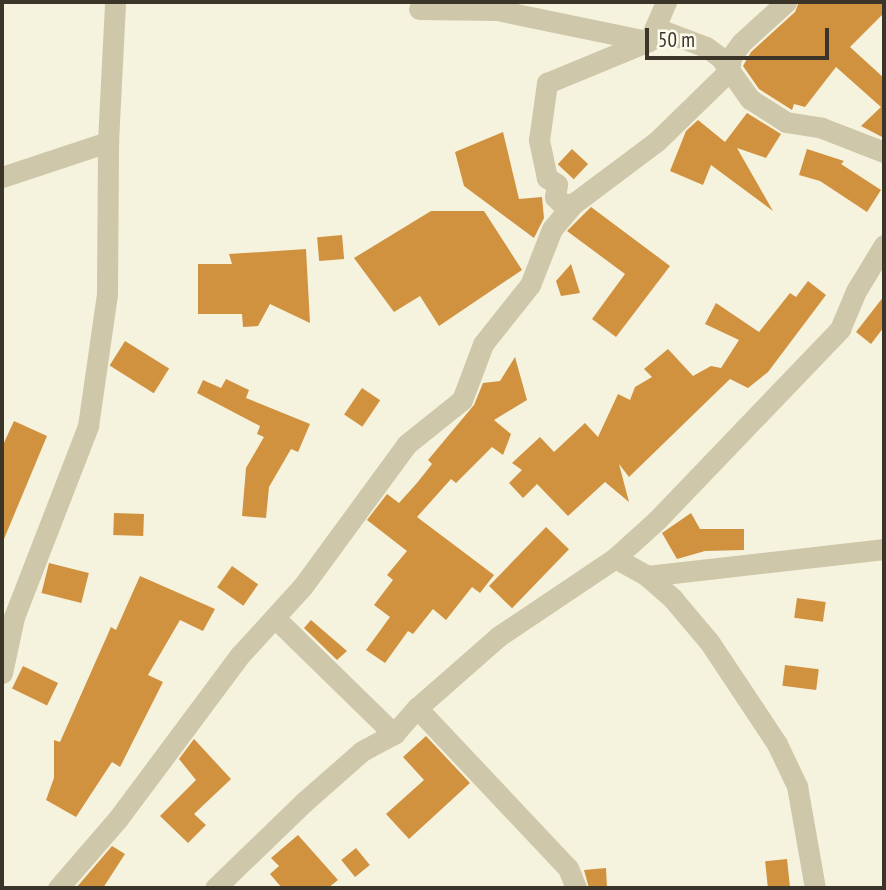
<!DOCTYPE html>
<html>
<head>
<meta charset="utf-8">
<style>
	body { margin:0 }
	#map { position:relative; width:886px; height:890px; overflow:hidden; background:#f5f2de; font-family:"PT Sans Narrow",sans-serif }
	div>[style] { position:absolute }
	.building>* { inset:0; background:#d19240; transform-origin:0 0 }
	.minor>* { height:21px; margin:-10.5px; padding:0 10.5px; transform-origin:10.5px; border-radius:10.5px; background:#cfc7a9 }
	span { translate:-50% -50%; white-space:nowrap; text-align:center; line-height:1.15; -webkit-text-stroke:5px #fcfaec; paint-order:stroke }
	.frame { position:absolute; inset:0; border:4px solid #3b3529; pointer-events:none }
	.scale { position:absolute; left:645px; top:28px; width:184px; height:32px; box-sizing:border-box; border:4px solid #3b3529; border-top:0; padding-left:9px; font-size:21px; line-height:24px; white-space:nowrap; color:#3b3529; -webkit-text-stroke:5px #fcfaec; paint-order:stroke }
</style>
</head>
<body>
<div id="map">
	<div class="building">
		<i style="clip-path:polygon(799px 2px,884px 2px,884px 13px,850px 47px,884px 78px,884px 138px,861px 126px,881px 107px,836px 67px,805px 107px,794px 104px,792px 110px,759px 89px,743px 66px,751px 52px,795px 12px)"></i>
		<i style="clip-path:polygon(747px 113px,781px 134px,766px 158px,737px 148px,773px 211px,711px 165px,703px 185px,670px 171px,686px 131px,698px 120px,725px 142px)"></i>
		<i style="clip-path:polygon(503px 132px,519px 199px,542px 197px,544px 218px,534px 238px,464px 186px,455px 152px)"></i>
		<i style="left:572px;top:149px;width:22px;height:21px;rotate:43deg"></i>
		<i style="clip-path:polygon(807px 149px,844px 161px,841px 164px,881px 190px,867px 212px,820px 181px,799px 175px)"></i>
		<i style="clip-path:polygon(591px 207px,670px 266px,616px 337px,592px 319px,625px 274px,567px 231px)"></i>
		<i style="clip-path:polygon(431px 211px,484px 211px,522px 270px,439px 326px,420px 296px,394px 312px,354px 258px)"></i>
		<i style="left:342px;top:235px;width:24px;height:25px;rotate:85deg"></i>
		<i style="clip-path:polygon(306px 249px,310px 323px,270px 304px,258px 326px,243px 327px,242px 314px,198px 314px,198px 264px,232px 264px,229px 254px)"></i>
		<i style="clip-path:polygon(571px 264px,580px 293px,561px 296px,556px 281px)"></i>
		<i style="clip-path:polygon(808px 281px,826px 295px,768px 372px,748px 388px,730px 379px,629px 477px,619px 464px,629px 502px,605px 482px,568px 516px,537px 484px,523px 498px,509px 483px,522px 470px,512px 463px,540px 437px,554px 452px,585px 423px,598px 437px,618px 394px,630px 400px,635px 387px,652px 377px,644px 369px,668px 349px,693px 376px,711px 366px,721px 368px,739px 340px,705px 324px,716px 303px,759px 332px,790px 293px,796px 297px)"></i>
		<i style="clip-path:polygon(884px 296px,884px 327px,871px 344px,856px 332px)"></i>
		<i style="left:125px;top:341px;width:52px;height:29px;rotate:32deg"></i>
		<i style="clip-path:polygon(515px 357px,527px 400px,494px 420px,511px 434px,503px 455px,492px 447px,456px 483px,451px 479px,417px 517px,494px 575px,480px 593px,472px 587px,446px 620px,433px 609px,413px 634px,408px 631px,385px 663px,366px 650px,390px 617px,374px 605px,393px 580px,387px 575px,407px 551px,367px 520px,387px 494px,399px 503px,417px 483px,432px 464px,428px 460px,474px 405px,483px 383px,500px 381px)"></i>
		<i style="clip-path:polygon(226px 379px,249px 390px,246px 398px,310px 424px,298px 452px,291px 449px,269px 487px,266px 518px,242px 516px,246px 468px,264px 437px,257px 434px,260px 426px,197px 393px,203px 380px,221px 388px)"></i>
		<i style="left:362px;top:388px;width:22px;height:32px;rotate:34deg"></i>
		<i style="clip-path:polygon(14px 421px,47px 436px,4px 539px,2px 447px)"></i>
		<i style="left:114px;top:513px;width:30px;height:22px;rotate:2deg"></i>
		<i style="clip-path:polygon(691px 513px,700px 529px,744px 529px,744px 550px,705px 551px,677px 559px,662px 533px)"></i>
		<i style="left:546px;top:527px;width:32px;height:82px;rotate:44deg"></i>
		<i style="left:49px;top:563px;width:41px;height:31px;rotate:14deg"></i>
		<i style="left:232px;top:566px;width:32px;height:26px;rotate:35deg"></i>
		<i style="clip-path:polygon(140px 576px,215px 609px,203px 631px,180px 620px,148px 675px,163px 682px,120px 767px,112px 762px,76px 817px,46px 800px,54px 778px,54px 740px,60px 742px,111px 627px,116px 630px)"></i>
		<i style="left:797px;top:598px;width:29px;height:20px;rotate:8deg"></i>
		<i style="clip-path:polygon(311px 620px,347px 651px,337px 660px,304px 628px)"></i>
		<i style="left:785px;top:665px;width:34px;height:21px;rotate:7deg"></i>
		<i style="left:23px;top:666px;width:39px;height:25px;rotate:26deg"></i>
		<i style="clip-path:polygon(426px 736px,470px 783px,409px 839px,386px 814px,424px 780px,403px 757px)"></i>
		<i style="clip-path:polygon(194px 739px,231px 779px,194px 814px,206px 825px,188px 843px,160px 816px,196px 780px,179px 759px)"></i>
		<i style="clip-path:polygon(298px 835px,338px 880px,328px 888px,282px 888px,270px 874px,279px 866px,271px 858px)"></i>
		<i style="clip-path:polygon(112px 846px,125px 854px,103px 888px,76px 888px)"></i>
		<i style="left:356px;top:848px;width:22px;height:19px;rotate:51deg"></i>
		<i style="left:787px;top:859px;width:29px;height:22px;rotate:84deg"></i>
		<i style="clip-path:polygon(606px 868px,607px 888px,589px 888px,584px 870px)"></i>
	</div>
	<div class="minor">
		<i style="left:419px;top:9px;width:78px;rotate:0.7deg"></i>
		<i style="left:497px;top:10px;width:153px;rotate:11.7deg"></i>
		<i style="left:656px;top:28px;width:53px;rotate:20.8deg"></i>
		<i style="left:706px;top:47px;width:17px;rotate:36deg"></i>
		<i style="left:720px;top:57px;width:52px;rotate:54.5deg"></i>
		<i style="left:750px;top:99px;width:43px;rotate:32.6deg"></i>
		<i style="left:786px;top:122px;width:36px;rotate:9deg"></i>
		<i style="left:822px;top:128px;width:66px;rotate:21.2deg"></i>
		<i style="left:2px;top:177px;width:112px;rotate:-18.3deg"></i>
		<i style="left:573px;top:204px;width:11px;rotate:180deg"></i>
		<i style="left:562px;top:204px;width:10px;rotate:-135deg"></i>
		<i style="left:555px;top:197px;width:13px;rotate:-81deg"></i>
		<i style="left:557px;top:184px;width:12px;rotate:-149deg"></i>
		<i style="left:547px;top:178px;width:39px;rotate:-102deg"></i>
		<i style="left:539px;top:140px;width:58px;rotate:-82deg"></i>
		<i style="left:547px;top:83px;width:110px;rotate:-22.4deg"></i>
		<i style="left:649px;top:41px;width:43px;rotate:-66.4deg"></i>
		<i style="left:615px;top:558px;width:37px;rotate:29deg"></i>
		<i style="left:647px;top:576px;width:35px;rotate:41deg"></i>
		<i style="left:673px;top:599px;width:57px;rotate:49.9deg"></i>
		<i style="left:710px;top:643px;width:121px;rotate:56.4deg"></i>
		<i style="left:777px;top:744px;width:47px;rotate:64.5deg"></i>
		<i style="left:797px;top:786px;width:104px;rotate:80deg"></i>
		<i style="left:647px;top:576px;width:239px;rotate:-6.5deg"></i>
		<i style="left:276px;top:619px;width:165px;rotate:44.3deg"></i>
		<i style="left:2px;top:673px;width:57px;rotate:-77.9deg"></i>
		<i style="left:14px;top:617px;width:205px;rotate:-68.8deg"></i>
		<i style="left:88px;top:426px;width:133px;rotate:-81.8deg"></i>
		<i style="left:107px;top:294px;width:152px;rotate:-89.6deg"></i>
		<i style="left:108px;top:142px;width:140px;rotate:-87.1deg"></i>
		<i style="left:417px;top:708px;width:220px;rotate:46.7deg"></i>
		<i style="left:568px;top:868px;width:22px;rotate:68deg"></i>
		<i style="left:58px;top:888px;width:90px;rotate:-49.1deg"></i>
		<i style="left:117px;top:820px;width:206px;rotate:-53.3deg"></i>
		<i style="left:240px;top:655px;width:93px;rotate:-47.6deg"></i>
		<i style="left:303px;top:586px;width:176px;rotate:-53.8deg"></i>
		<i style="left:407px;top:444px;width:70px;rotate:-38.7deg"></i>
		<i style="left:462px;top:400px;width:60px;rotate:-69.4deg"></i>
		<i style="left:483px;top:344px;width:75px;rotate:-51.5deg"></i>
		<i style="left:530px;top:285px;width:60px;rotate:-68.6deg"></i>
		<i style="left:552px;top:229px;width:33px;rotate:-50deg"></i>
		<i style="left:573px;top:204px;width:104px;rotate:-36.8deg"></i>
		<i style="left:656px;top:142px;width:102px;rotate:-44.2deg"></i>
		<i style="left:729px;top:71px;width:14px;rotate:-82deg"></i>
		<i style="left:731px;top:57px;width:17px;rotate:-54deg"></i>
		<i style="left:741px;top:43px;width:61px;rotate:-42.3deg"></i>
		<i style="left:215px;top:888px;width:124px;rotate:-44deg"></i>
		<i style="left:304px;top:802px;width:77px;rotate:-41.3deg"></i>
		<i style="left:362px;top:751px;width:36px;rotate:-28deg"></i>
		<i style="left:394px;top:734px;width:35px;rotate:-49deg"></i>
		<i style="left:417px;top:708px;width:109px;rotate:-41.3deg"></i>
		<i style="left:499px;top:636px;width:140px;rotate:-33.9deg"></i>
		<i style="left:615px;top:558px;width:57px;rotate:-42.1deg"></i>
		<i style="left:657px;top:520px;width:265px;rotate:-46.2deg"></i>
		<i style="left:840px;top:329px;width:41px;rotate:-67.2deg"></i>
		<i style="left:856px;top:291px;width:54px;rotate:-58.7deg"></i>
	</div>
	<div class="frame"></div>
	<div class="scale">50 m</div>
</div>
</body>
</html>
